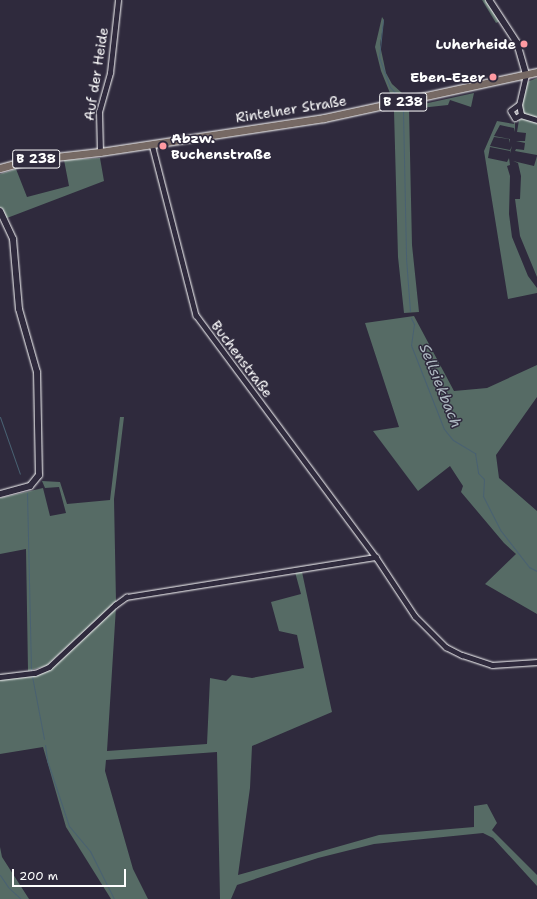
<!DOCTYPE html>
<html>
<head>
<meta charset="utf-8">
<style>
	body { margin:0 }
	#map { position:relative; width:537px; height:899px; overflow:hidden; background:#2f2a3d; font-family:"Shantell Sans",sans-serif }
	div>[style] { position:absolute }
	.green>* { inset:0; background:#566b65 }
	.stream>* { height:1px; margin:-0.5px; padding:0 0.5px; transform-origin:0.5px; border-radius:0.5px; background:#496172 }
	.roads { filter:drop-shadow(0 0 1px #fff) drop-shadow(0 0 1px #fff) }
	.street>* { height:4.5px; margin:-2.25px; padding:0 2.25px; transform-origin:2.25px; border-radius:2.25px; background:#2f2a3d }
	.secondary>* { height:6px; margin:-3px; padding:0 3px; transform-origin:3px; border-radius:3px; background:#2f2a3d }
	.primary>* { height:7px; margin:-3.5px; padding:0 3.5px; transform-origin:3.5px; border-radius:3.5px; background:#766964 }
	.dots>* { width:11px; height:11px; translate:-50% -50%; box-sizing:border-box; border:2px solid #2f2a3d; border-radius:50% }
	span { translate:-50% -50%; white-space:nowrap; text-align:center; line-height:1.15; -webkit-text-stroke:3px #2f2a3d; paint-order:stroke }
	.shield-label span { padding:1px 3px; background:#2f2a3d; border:1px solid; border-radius:3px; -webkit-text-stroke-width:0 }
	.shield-label { font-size:13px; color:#fff; font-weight:700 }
	.poi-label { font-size:14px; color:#fff; font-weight:700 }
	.right { translate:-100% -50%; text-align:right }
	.left { translate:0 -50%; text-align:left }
	.street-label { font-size:14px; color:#fff }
	.water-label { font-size:15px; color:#adb8c0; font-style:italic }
	.scale { position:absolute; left:12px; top:869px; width:114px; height:18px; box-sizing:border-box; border:2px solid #fff; border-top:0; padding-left:5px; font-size:12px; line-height:14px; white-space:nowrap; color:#fff; -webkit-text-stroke:3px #2f2a3d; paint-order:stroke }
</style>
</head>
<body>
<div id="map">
	<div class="green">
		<i style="clip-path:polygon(482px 0,486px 0,500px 21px,496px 23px)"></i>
		<i style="clip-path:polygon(382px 17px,384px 20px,380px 45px,386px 73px,392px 84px,402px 93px,403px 96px,392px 98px,381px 71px,375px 47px)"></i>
		<i style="clip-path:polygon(537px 78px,537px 155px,515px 151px,516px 149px,524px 150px,525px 143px,516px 141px,525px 141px,526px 133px,517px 132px,519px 120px,522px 119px,521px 106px,527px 82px)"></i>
		<i style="clip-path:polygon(474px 93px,471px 107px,450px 100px,448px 105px,420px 108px,419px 105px)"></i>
		<i style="clip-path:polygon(409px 108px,412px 245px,419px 312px,404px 313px,398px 257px,394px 111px)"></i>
		<i style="clip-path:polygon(515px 120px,515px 132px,514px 128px,500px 125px,494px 136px,510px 139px,510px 143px,509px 139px,494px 137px,490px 146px,510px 150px,512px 146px,510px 153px,510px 151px,490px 147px,488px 158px,507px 162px,509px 158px,510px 165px,507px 166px,510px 176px,509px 214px,512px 237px,528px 276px,537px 288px,537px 293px,508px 299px,484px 151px,497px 121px,514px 124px)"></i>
		<i style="clip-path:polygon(537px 156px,537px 277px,520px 236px,515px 199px,520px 199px,521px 176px,518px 163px,513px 161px,534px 166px)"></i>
		<i style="clip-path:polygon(100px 158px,104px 181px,7px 218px,5px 217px,0 207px,0 174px,16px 169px,27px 197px,69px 186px,64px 160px)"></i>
		<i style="clip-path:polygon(414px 316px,454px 391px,487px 388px,537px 365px,537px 397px,496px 455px,499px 478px,537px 511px,537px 614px,485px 584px,516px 554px,504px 543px,461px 492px,463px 486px,450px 466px,418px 491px,373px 431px,399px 427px,365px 323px)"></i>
		<i style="clip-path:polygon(120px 417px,124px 417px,114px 499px,116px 602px,46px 666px,28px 671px,26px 549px,0 554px,0 498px,43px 488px,50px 516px,66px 513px,59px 487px,45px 488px,42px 481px,60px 482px,67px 504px,110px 500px)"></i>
		<i style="clip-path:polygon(295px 572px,302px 572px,332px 712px,252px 746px,250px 788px,238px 875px,379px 835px,474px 827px,474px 806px,487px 804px,497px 823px,492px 830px,537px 875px,537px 886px,493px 838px,483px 833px,374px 844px,318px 858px,237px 885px,231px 899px,220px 899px,217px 752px,106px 760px,105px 771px,133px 869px,148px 899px,111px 899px,66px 827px,43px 747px,0 754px,0 679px,38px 673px,116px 607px,107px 751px,207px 744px,210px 678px,226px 681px,232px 675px,252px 678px,304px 668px,297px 635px,279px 631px,271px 602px,301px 594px)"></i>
		<i style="clip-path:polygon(0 847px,2px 857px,29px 899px,0 899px)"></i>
	</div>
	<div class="stream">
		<i style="left:383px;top:20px;width:37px;rotate:96deg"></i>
		<i style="left:379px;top:57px;width:32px;rotate:70deg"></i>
		<i style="left:390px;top:87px;width:15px;rotate:48deg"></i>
		<i style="left:403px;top:111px;width:147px;rotate:88.8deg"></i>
		<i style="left:406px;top:258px;width:53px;rotate:85.7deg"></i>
		<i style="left:411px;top:318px;width:7px;rotate:63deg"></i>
		<i style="left:414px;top:324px;width:21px;rotate:98deg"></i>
		<i style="left:411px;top:345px;width:90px;rotate:68.6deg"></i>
		<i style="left:444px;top:429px;width:14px;rotate:51deg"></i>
		<i style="left:453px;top:440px;width:26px;rotate:31deg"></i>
		<i style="left:475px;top:453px;width:20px;rotate:81deg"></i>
		<i style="left:478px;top:473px;width:8px;rotate:45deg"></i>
		<i style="left:484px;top:479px;width:17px;rotate:93deg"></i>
		<i style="left:483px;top:496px;width:39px;rotate:63deg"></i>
		<i style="left:501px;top:531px;width:46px;rotate:52.1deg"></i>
		<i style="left:529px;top:567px;width:9px;rotate:27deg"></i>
		<i style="left:0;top:417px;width:60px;rotate:70.7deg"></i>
		<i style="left:27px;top:493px;width:177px;rotate:88.7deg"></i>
		<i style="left:32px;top:676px;width:64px;rotate:79.2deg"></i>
		<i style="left:45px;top:745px;width:15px;rotate:82deg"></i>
		<i style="left:47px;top:760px;width:70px;rotate:71.6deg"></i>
		<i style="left:69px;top:826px;width:33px;rotate:50deg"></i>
		<i style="left:90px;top:851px;width:54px;rotate:63.4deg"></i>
		<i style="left:0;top:875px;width:14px;rotate:56deg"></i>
		<i style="left:8px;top:887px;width:18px;rotate:43deg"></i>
	</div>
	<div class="roads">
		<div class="street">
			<i style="left:519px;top:105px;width:10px;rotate:143deg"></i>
			<i style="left:511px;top:111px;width:8px;rotate:60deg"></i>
			<i style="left:515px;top:118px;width:7px;rotate:-27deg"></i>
			<i style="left:521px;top:115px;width:10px;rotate:-101deg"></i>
			<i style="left:519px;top:105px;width:32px;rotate:-77deg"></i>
			<i style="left:521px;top:115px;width:17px;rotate:17deg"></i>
			<i style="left:152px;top:144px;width:177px;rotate:75.6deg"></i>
			<i style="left:196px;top:315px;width:302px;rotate:53.4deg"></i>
			<i style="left:376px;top:557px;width:71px;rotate:56.5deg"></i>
			<i style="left:415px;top:616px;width:44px;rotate:45deg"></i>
			<i style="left:446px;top:647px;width:18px;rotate:27deg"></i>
			<i style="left:462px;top:655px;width:32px;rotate:18deg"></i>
			<i style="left:492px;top:665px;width:45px;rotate:-3.8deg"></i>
			<i style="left:100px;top:152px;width:40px;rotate:-91.4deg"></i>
			<i style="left:99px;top:112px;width:41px;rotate:-74.2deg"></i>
			<i style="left:110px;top:73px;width:73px;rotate:-83.7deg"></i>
			<i style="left:0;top:677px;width:35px;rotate:-7deg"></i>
			<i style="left:35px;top:673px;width:15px;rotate:-23deg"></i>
			<i style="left:49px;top:667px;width:91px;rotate:-43.2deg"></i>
			<i style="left:115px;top:605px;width:14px;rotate:-36deg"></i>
			<i style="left:126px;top:597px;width:253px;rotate:-9.1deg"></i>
		</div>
		<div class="secondary">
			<i style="left:489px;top:0;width:51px;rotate:56.9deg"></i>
			<i style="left:517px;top:43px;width:32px;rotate:74deg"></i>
			<i style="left:0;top:211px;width:31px;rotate:65deg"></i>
			<i style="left:13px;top:239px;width:70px;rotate:85.1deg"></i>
			<i style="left:19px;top:309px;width:66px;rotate:74.1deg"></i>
			<i style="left:37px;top:372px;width:103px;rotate:88.9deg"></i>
			<i style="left:39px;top:475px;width:14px;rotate:129deg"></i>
			<i style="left:30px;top:486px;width:31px;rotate:165deg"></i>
		</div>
		<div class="primary">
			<i style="left:0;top:168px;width:30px;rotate:-15deg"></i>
			<i style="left:29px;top:160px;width:71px;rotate:-6.4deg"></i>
			<i style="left:100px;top:152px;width:227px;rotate:-8.6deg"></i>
			<i style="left:324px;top:118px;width:218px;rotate:-12.2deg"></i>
		</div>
	</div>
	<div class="dots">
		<i style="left:524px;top:44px;background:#ff9aa2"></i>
		<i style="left:493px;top:77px;background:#ff9aa2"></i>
		<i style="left:163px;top:146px;background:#ff9aa2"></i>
	</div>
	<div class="shield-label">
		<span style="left:403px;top:102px">B 238</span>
		<span style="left:36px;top:159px">B 238</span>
	</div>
	<div class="poi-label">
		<span class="right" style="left:516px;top:44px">Luherheide</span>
		<span class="right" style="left:485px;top:77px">Eben-Ezer</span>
		<span class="left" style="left:171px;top:146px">Abzw.<br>Buchenstraße</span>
	</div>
	<div class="street-label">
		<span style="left:96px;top:74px;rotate:-81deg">Auf der Heide</span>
		<span style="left:291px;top:109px;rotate:-9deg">Rintelner Straße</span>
		<span style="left:242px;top:359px;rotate:53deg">Buchenstraße</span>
	</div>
	<div class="water-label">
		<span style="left:440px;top:386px;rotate:68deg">Sellsiekbach</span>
	</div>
	<div class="scale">200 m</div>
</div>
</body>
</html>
